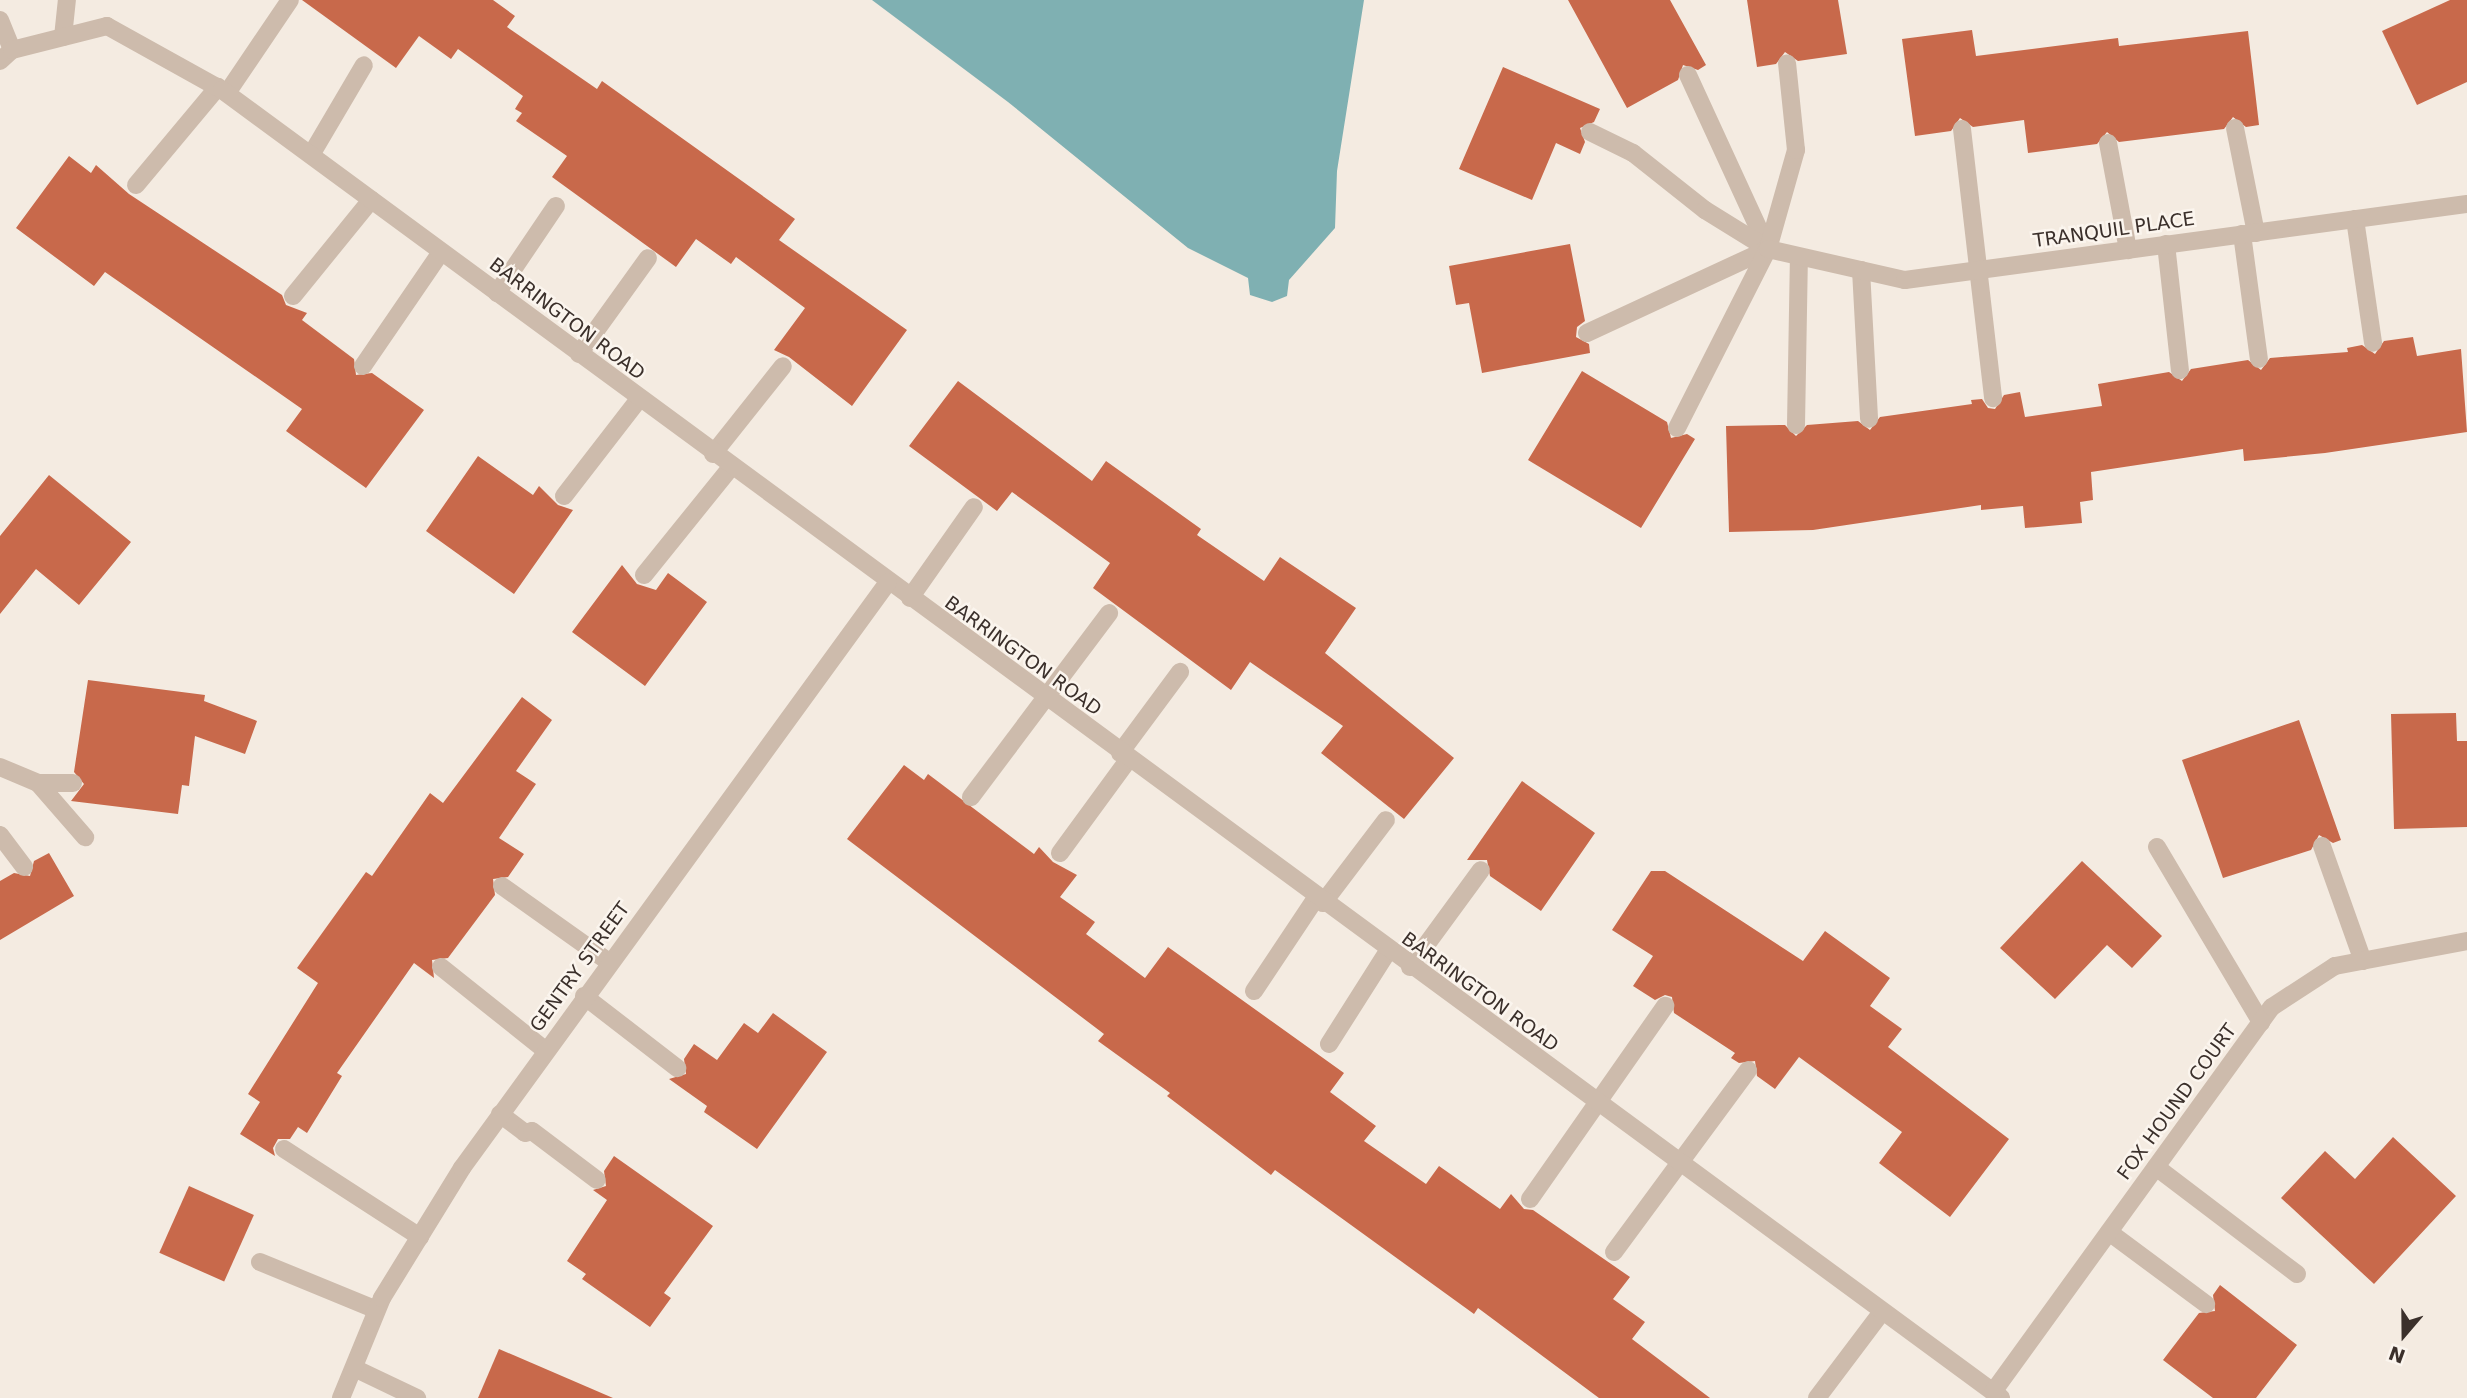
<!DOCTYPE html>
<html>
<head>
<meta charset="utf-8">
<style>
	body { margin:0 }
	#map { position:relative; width:2467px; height:1398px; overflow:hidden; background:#f4ebe1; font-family:"DejaVu Sans",sans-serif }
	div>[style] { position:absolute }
	.water>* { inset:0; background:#7fb0b2 }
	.building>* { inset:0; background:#c8694b; transform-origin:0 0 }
	.service>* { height:18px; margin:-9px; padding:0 9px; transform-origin:9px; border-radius:9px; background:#cdbbac }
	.minor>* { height:18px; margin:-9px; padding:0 9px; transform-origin:9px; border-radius:9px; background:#cdbbac }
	span { translate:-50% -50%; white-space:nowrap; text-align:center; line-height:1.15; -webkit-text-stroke:5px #fbf5ee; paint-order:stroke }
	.street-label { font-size:19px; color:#3b302b }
	.north { position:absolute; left:2369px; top:1300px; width:70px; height:70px; -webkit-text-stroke:5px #fbf5ee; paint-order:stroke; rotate:200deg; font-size:19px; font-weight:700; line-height:28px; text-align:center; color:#3b302b }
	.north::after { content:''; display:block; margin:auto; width:24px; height:32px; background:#3b302b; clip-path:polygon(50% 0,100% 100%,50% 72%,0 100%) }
</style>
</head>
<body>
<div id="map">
	<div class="water">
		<i style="clip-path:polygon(872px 0,1364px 0,1337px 171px,1335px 228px,1289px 280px,1287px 296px,1272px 302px,1250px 295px,1248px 278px,1188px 248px,1008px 102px)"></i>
	</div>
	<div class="building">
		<i style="clip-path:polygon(302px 0,493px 0,515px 16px,507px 27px,597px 89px,602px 81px,795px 219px,779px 240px,907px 330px,852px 406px,789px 357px,774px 350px,805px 308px,736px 257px,731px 264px,696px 239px,676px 267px,552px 177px,567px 156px,516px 121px,522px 113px,515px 109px,523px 96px,458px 49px,451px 59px,419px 36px,396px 68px)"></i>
		<i style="clip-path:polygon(1568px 0,1670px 0,1706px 65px,1698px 70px,1683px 65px,1678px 80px,1627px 108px)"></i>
		<i style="clip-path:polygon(1747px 0,1838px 0,1847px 54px,1798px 61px,1785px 52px,1776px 64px,1757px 67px)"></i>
		<i style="clip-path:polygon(2450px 0,2467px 0,2467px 82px,2417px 105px,2382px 31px)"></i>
		<i style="clip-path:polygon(1972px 30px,1976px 56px,2118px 38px,2119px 46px,2248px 31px,2259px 125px,2246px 127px,2233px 117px,2224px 129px,2119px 142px,2107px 132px,2097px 144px,2028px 153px,2024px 120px,1973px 127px,1960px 118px,1951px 131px,1915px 136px,1902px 39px)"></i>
		<i style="clip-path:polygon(1503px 67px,1600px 109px,1594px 122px,1580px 128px,1585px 142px,1580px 154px,1556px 143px,1532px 200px,1459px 169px)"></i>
		<i style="clip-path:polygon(69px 156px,91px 173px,96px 165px,129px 194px,282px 295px,286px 305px,307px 313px,302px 320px,354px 359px,356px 375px,372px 373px,424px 410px,366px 488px,286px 431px,302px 409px,105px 272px,94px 286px,16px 228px)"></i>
		<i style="clip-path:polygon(1570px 244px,1585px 321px,1577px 327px,1576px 337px,1589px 344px,1590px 353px,1482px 373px,1469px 303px,1456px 305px,1449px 266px)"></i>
		<i style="clip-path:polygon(2413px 337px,2417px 356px,2461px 349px,2467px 432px,2325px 453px,2244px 461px,2243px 449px,2091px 472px,2093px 500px,2080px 502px,2082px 523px,2025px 528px,2023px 506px,1981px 510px,1981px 505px,1813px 530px,1729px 532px,1726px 426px,1785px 425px,1796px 436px,1807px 425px,1858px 421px,1870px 430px,1880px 417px,1972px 404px,1971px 400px,1982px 399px,1988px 408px,1995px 409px,2004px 395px,2020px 392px,2025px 417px,2102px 406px,2098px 384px,2169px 372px,2182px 381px,2191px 369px,2248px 360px,2261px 370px,2270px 358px,2348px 352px,2347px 348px,2362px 345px,2375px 354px,2384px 341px)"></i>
		<i style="clip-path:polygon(1582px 371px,1667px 422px,1671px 438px,1687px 434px,1695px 439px,1641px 528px,1528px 460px)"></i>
		<i style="clip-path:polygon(958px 381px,1092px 481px,1106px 461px,1201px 529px,1197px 535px,1264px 581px,1280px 557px,1356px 608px,1325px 653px,1454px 758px,1404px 819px,1321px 753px,1343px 726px,1250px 662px,1231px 690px,1093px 588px,1110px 563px,1012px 492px,997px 511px,909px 446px)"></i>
		<i style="clip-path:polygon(478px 456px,533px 495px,539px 486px,558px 505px,573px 510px,514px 594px,426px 531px)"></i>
		<i style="clip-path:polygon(49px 475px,131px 542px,79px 605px,36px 569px,0 614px,0 536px)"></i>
		<i style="clip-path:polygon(622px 565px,637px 584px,656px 590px,668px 573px,707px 602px,645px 686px,572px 632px)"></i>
		<i style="clip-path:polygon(88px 680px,205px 695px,204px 701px,257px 721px,245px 754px,195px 736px,189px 786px,182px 785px,178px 814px,71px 801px,84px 784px,74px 772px)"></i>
		<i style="clip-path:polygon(522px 697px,552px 720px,516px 771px,536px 784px,499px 838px,524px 854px,508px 877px,493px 879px,495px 895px,448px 958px,432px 960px,434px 978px,414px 963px,337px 1073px,342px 1076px,307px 1133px,298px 1127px,290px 1139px,278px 1139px,273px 1148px,275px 1156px,240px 1134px,260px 1102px,248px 1094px,318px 983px,297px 968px,366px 872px,372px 876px,430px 793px,443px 803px)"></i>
		<i style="clip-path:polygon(2456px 713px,2457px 741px,2467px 741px,2467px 827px,2394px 829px,2391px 714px)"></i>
		<i style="clip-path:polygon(2299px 720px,2341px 840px,2333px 843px,2319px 835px,2311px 850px,2223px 878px,2182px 760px)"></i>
		<i style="clip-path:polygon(904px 765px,924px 780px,928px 774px,1034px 854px,1039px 847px,1053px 862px,1077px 875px,1060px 897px,1095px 922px,1086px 934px,1145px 978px,1168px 947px,1344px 1073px,1330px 1092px,1376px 1126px,1364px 1141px,1426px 1184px,1439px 1166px,1500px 1209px,1511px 1194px,1524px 1209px,1533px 1210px,1630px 1277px,1613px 1299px,1645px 1322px,1632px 1339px,1710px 1398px,1599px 1398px,1478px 1308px,1474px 1314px,1275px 1170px,1271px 1175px,1167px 1096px,1170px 1093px,1098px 1041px,1104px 1034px,847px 839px)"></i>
		<i style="clip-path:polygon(1522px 781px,1595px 833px,1541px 911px,1490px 876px,1487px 860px,1467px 860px)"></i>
		<i style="clip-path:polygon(49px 853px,74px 896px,0 940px,0 881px,14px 873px,30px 876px,34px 861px)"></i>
		<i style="clip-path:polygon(2082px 861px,2162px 936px,2132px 968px,2107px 945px,2055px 999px,2000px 948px)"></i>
		<i style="clip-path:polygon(1651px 871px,1665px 871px,1803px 961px,1825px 931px,1890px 978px,1870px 1006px,1902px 1029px,1888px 1047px,2009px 1139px,1950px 1217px,1879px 1163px,1902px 1132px,1799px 1057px,1775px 1089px,1757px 1076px,1755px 1061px,1739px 1063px,1731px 1058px,1735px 1053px,1674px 1013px,1672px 997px,1665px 995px,1655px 1000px,1633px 986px,1653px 956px,1612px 930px)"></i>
		<i style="clip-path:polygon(773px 1013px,827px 1052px,757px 1149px,704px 1112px,707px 1106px,669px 1079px,686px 1074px,684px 1059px,694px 1044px,717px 1060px,744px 1023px,758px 1033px)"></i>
		<i style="clip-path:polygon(2393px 1137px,2456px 1196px,2374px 1284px,2281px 1198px,2325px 1151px,2355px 1179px)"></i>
		<i style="clip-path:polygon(614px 1156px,713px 1226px,664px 1293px,671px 1298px,650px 1327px,582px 1279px,586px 1274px,567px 1261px,607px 1200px,593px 1190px,606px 1186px,604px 1171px)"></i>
		<i style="left:189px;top:1186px;width:71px;height:73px;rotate:24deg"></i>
		<i style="clip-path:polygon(2220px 1285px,2297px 1345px,2256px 1398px,2213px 1398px,2163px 1360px,2199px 1313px,2215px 1311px,2213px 1295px)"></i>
		<i style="clip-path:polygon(499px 1349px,613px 1398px,478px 1398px)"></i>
	</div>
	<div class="service">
		<i style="left:0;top:20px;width:32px;rotate:68deg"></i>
		<i style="left:63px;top:37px;width:37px;rotate:-84deg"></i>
		<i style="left:1688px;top:75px;width:192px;rotate:65.3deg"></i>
		<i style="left:227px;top:93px;width:112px;rotate:-55.9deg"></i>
		<i style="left:2235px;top:128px;width:107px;rotate:78.7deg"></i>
		<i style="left:1962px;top:129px;width:271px;rotate:83.4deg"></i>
		<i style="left:1590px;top:132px;width:48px;rotate:26deg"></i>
		<i style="left:1633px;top:153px;width:92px;rotate:38.4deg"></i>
		<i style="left:1705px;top:210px;width:74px;rotate:31.8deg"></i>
		<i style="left:2108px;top:143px;width:109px;rotate:79.4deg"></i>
		<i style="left:311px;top:155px;width:104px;rotate:-59.5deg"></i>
		<i style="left:136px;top:185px;width:128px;rotate:-50.1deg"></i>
		<i style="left:2355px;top:219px;width:125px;rotate:81.7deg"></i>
		<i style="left:2242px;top:234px;width:126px;rotate:82.3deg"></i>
		<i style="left:2166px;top:244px;width:127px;rotate:83.7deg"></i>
		<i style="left:1861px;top:270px;width:149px;rotate:86.9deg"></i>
		<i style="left:497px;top:293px;width:105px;rotate:-55.9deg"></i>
		<i style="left:293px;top:296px;width:124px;rotate:-50.9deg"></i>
		<i style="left:1587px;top:333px;width:200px;rotate:-24.9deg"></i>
		<i style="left:579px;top:354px;width:118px;rotate:-54.3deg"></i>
		<i style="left:363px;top:366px;width:138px;rotate:-55.6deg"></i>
		<i style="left:1796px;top:425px;width:168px;rotate:-89deg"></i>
		<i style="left:1677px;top:428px;width:201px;rotate:-63.1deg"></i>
		<i style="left:1768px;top:249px;width:103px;rotate:-74.2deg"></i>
		<i style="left:1796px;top:150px;width:87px;rotate:-95.9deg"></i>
		<i style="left:713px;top:454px;width:112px;rotate:-51.5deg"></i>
		<i style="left:564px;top:496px;width:123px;rotate:-52.3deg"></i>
		<i style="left:644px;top:575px;width:139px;rotate:-51.1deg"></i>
		<i style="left:910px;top:598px;width:111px;rotate:-54.9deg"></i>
		<i style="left:1120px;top:753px;width:101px;rotate:-53.5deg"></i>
		<i style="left:0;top:767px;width:41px;rotate:22.8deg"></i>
		<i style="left:38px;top:783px;width:72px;rotate:49deg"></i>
		<i style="left:38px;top:783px;width:35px"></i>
		<i style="left:971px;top:797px;width:230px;rotate:-53.1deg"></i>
		<i style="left:0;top:835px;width:40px;rotate:53deg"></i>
		<i style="left:2322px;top:846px;width:122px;rotate:70.4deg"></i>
		<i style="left:2157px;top:847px;width:204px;rotate:59.3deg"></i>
		<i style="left:1060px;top:853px;width:115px;rotate:-53.8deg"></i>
		<i style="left:502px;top:886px;width:131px;rotate:35.4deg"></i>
		<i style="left:1323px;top:903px;width:104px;rotate:-52.8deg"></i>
		<i style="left:441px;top:967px;width:133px;rotate:38.6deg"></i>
		<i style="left:1410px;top:967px;width:120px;rotate:-53.8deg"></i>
		<i style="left:1254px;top:991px;width:112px;rotate:-56.3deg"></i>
		<i style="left:584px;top:996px;width:118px;rotate:37.7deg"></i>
		<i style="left:1329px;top:1044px;width:110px;rotate:-57.6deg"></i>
		<i style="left:500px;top:1114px;width:31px;rotate:37deg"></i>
		<i style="left:525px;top:1133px;width:7px;rotate:-16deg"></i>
		<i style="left:532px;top:1131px;width:81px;rotate:37deg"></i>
		<i style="left:284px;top:1149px;width:162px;rotate:32.9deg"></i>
		<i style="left:2156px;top:1167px;width:177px;rotate:37.2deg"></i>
		<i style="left:1530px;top:1199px;width:236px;rotate:-55deg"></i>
		<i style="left:2109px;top:1232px;width:121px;rotate:36.6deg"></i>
		<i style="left:1614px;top:1252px;width:226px;rotate:-53.6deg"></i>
		<i style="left:260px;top:1262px;width:126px;rotate:22.3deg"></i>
		<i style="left:354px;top:1368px;width:70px;rotate:25.5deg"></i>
		<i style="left:1817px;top:1398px;width:106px;rotate:-53deg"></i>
	</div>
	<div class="minor">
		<i style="left:0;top:61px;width:16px;rotate:-43deg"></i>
		<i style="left:12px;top:50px;width:98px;rotate:-14.2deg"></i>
		<i style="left:107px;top:26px;width:132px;rotate:29.1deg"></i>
		<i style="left:222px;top:90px;width:2208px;rotate:36.32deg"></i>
		<i style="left:1768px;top:249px;width:140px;rotate:12.8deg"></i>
		<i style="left:1905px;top:280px;width:567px;rotate:-7.7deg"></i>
		<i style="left:1993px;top:1392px;width:475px;rotate:-54.1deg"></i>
		<i style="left:2272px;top:1007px;width:75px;rotate:-33.1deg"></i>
		<i style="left:2335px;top:966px;width:134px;rotate:-10.7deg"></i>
		<i style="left:341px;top:1398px;width:108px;rotate:-67.7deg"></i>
		<i style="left:382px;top:1298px;width:153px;rotate:-58.4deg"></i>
		<i style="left:462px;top:1168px;width:724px;rotate:-53.98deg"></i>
	</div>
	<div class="street-label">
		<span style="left:2114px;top:230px;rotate:-8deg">TRANQUIL PLACE</span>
		<span style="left:567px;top:319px;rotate:37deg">BARRINGTON ROAD</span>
		<span style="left:1023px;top:656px;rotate:36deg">BARRINGTON ROAD</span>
		<span style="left:580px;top:967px;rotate:-54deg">GENTRY STREET</span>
		<span style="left:1480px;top:992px;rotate:36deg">BARRINGTON ROAD</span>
		<span style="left:2177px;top:1102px;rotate:-54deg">FOX HOUND COURT</span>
	</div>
	<div class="north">N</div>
</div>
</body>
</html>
